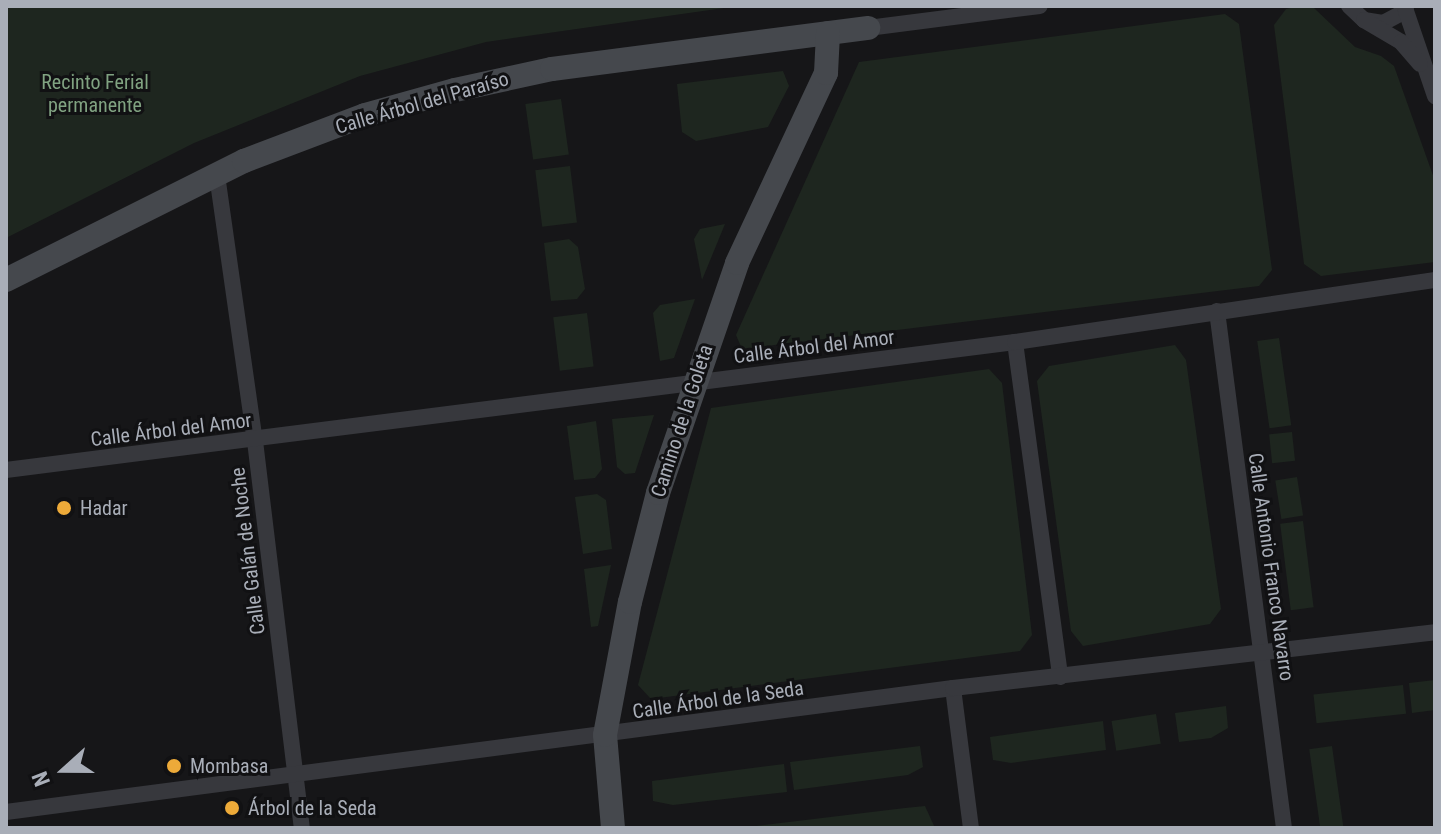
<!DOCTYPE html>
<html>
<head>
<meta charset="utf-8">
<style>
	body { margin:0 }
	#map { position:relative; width:1441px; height:834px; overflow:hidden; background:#161618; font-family:"Roboto Condensed",sans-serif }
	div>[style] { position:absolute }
	.green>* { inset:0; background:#1e261f; transform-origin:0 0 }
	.street>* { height:16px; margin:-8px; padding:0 8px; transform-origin:8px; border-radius:8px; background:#37383d }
	.secondary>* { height:24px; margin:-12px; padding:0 12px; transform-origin:12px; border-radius:12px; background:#45484d }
	.dots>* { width:22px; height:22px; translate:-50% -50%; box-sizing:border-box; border:4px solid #111113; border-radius:50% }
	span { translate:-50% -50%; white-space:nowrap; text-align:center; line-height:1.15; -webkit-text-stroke:6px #111113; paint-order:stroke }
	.park-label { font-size:20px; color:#80a281 }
	.street-label { font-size:20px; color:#a9aeb8 }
	.poi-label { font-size:20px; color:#a9aeb8 }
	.left { translate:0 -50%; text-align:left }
	.frame { position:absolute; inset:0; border:8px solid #a9aeb8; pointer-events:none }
	.north { position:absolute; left:24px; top:730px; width:80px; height:80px; -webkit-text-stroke:6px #111113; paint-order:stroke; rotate:249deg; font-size:22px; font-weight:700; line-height:32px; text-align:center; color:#a9aeb8 }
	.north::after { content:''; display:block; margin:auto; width:28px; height:36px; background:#a9aeb8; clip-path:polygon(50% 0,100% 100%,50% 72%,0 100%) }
</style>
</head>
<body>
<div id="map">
	<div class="green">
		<i style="clip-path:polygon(6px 6px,738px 6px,486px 42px,360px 76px,194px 143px,6px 238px)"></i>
		<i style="clip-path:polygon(1300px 6px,1314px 8px,1355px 47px,1381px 56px,1394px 66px,1435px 181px,1435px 262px,1321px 276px,1304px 264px,1274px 25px,1286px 9px)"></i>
		<i style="clip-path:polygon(1225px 14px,1239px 24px,1272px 270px,1259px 286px,742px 349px,736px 335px,859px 62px)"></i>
		<i style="clip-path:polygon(783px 71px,789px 86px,768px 127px,696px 141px,682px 132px,677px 84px)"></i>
		<i style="left:561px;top:99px;width:56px;height:36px;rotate:82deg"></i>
		<i style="left:570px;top:166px;width:57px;height:35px;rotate:83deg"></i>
		<i style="clip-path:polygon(725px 224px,702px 280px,694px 239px,700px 229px)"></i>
		<i style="clip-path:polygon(569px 239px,578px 247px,585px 289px,577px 299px,551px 301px,544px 243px)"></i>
		<i style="clip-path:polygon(695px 299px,674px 358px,660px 361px,653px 313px,660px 305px)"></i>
		<i style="left:587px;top:313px;width:54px;height:34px;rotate:83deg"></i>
		<i style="left:1279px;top:338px;width:88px;height:22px;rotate:82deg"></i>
		<i style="clip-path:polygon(1175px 345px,1186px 360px,1221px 609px,1210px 624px,1083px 646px,1071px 631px,1037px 381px,1049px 366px)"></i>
		<i style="clip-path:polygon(989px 369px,1002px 383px,1032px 635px,1020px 651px,651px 699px,638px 685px,711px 408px)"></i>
		<i style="clip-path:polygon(654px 415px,635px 473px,625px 474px,617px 467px,612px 419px)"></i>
		<i style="clip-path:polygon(596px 421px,602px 469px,595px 478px,574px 480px,567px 426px)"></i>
		<i style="left:1292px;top:432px;width:29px;height:23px;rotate:84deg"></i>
		<i style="left:1297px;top:477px;width:39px;height:22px;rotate:81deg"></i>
		<i style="clip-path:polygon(597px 494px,606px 500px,612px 549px,583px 554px,575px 497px)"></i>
		<i style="left:1303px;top:521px;width:87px;height:23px;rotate:83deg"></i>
		<i style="clip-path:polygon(611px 565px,598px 626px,591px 627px,584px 569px)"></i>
		<i style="clip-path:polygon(1435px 680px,1435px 710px,1412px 713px,1409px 683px)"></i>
		<i style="left:1403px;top:685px;width:29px;height:90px;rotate:84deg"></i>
		<i style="clip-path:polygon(1226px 706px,1228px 728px,1211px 738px,1179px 742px,1175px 713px)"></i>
		<i style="left:1156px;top:714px;width:30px;height:45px;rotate:81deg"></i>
		<i style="clip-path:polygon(1103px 721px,1106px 750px,1011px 763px,993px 760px,990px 737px)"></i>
		<i style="clip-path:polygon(920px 746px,923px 767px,908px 775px,794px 790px,790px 762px)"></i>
		<i style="left:1332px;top:746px;width:83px;height:23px;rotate:82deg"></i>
		<i style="clip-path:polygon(784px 764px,787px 792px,673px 805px,653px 801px,652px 781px)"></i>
		<i style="clip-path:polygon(925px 806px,935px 828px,740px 828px,905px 808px)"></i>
	</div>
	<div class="street">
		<i style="left:1349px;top:6px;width:21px;rotate:43deg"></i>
		<i style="left:1364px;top:20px;width:19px;rotate:9deg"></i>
		<i style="left:1383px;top:23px;width:26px;rotate:-28deg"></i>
		<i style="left:1406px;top:11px;width:5px;rotate:-101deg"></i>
		<i style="left:1406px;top:11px;width:90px;rotate:71.2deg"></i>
		<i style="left:1364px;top:20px;width:43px;rotate:30.7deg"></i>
		<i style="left:1401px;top:42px;width:29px;rotate:49deg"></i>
		<i style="left:868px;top:28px;width:173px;rotate:-7.3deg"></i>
		<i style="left:217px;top:175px;width:269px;rotate:81.9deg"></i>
		<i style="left:255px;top:441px;width:390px;rotate:83.1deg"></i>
		<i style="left:1217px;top:311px;width:521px;rotate:82.62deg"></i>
		<i style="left:1015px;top:342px;width:338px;rotate:82.3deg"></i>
		<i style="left:6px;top:470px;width:1017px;rotate:-7.23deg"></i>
		<i style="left:1015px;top:342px;width:425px;rotate:-8.4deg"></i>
		<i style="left:953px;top:688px;width:141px;rotate:82.7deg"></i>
		<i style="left:6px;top:812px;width:955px;rotate:-7.46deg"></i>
		<i style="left:953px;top:688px;width:485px;rotate:-6.6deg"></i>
	</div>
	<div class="secondary">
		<i style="left:6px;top:280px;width:266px;rotate:-26.6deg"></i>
		<i style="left:244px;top:161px;width:129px;rotate:-20.8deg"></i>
		<i style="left:365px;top:115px;width:93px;rotate:-15.5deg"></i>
		<i style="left:455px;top:90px;width:99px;rotate:-12.2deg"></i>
		<i style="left:552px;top:69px;width:319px;rotate:-7.4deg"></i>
		<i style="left:613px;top:828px;width:93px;rotate:-94.9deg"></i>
		<i style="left:605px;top:735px;width:135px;rotate:-79.4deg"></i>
		<i style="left:630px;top:602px;width:113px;rotate:-75.6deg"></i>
		<i style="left:658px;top:493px;width:243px;rotate:-71deg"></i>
		<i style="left:737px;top:263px;width:210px;rotate:-64.9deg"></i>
		<i style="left:826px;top:73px;width:40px;rotate:-87.1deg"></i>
	</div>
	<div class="dots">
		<i style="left:64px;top:508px;background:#edaa39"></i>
		<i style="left:174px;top:766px;background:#edaa39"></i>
		<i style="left:232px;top:808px;background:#edaa39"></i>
	</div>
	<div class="park-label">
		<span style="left:95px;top:94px">Recinto Ferial<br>permanente</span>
	</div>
	<div class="street-label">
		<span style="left:422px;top:103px;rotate:-16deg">Calle Árbol del Paraíso</span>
		<span style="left:814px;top:347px;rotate:-7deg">Calle Árbol del Amor</span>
		<span style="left:682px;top:421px;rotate:-72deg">Camino de la Goleta</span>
		<span style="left:171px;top:430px;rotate:-7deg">Calle Árbol del Amor</span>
		<span style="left:248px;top:551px;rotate:-97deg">Calle Galán de Noche</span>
		<span style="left:1271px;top:567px;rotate:82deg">Calle Antonio Franco Navarro</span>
		<span style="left:718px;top:700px;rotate:-8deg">Calle Árbol de la Seda</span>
	</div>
	<div class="poi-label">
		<span class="left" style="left:80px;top:508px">Hadar</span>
		<span class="left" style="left:190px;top:766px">Mombasa</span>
		<span class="left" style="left:248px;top:808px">Árbol de la Seda</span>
	</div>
	<div class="frame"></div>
	<div class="north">N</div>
</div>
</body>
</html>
